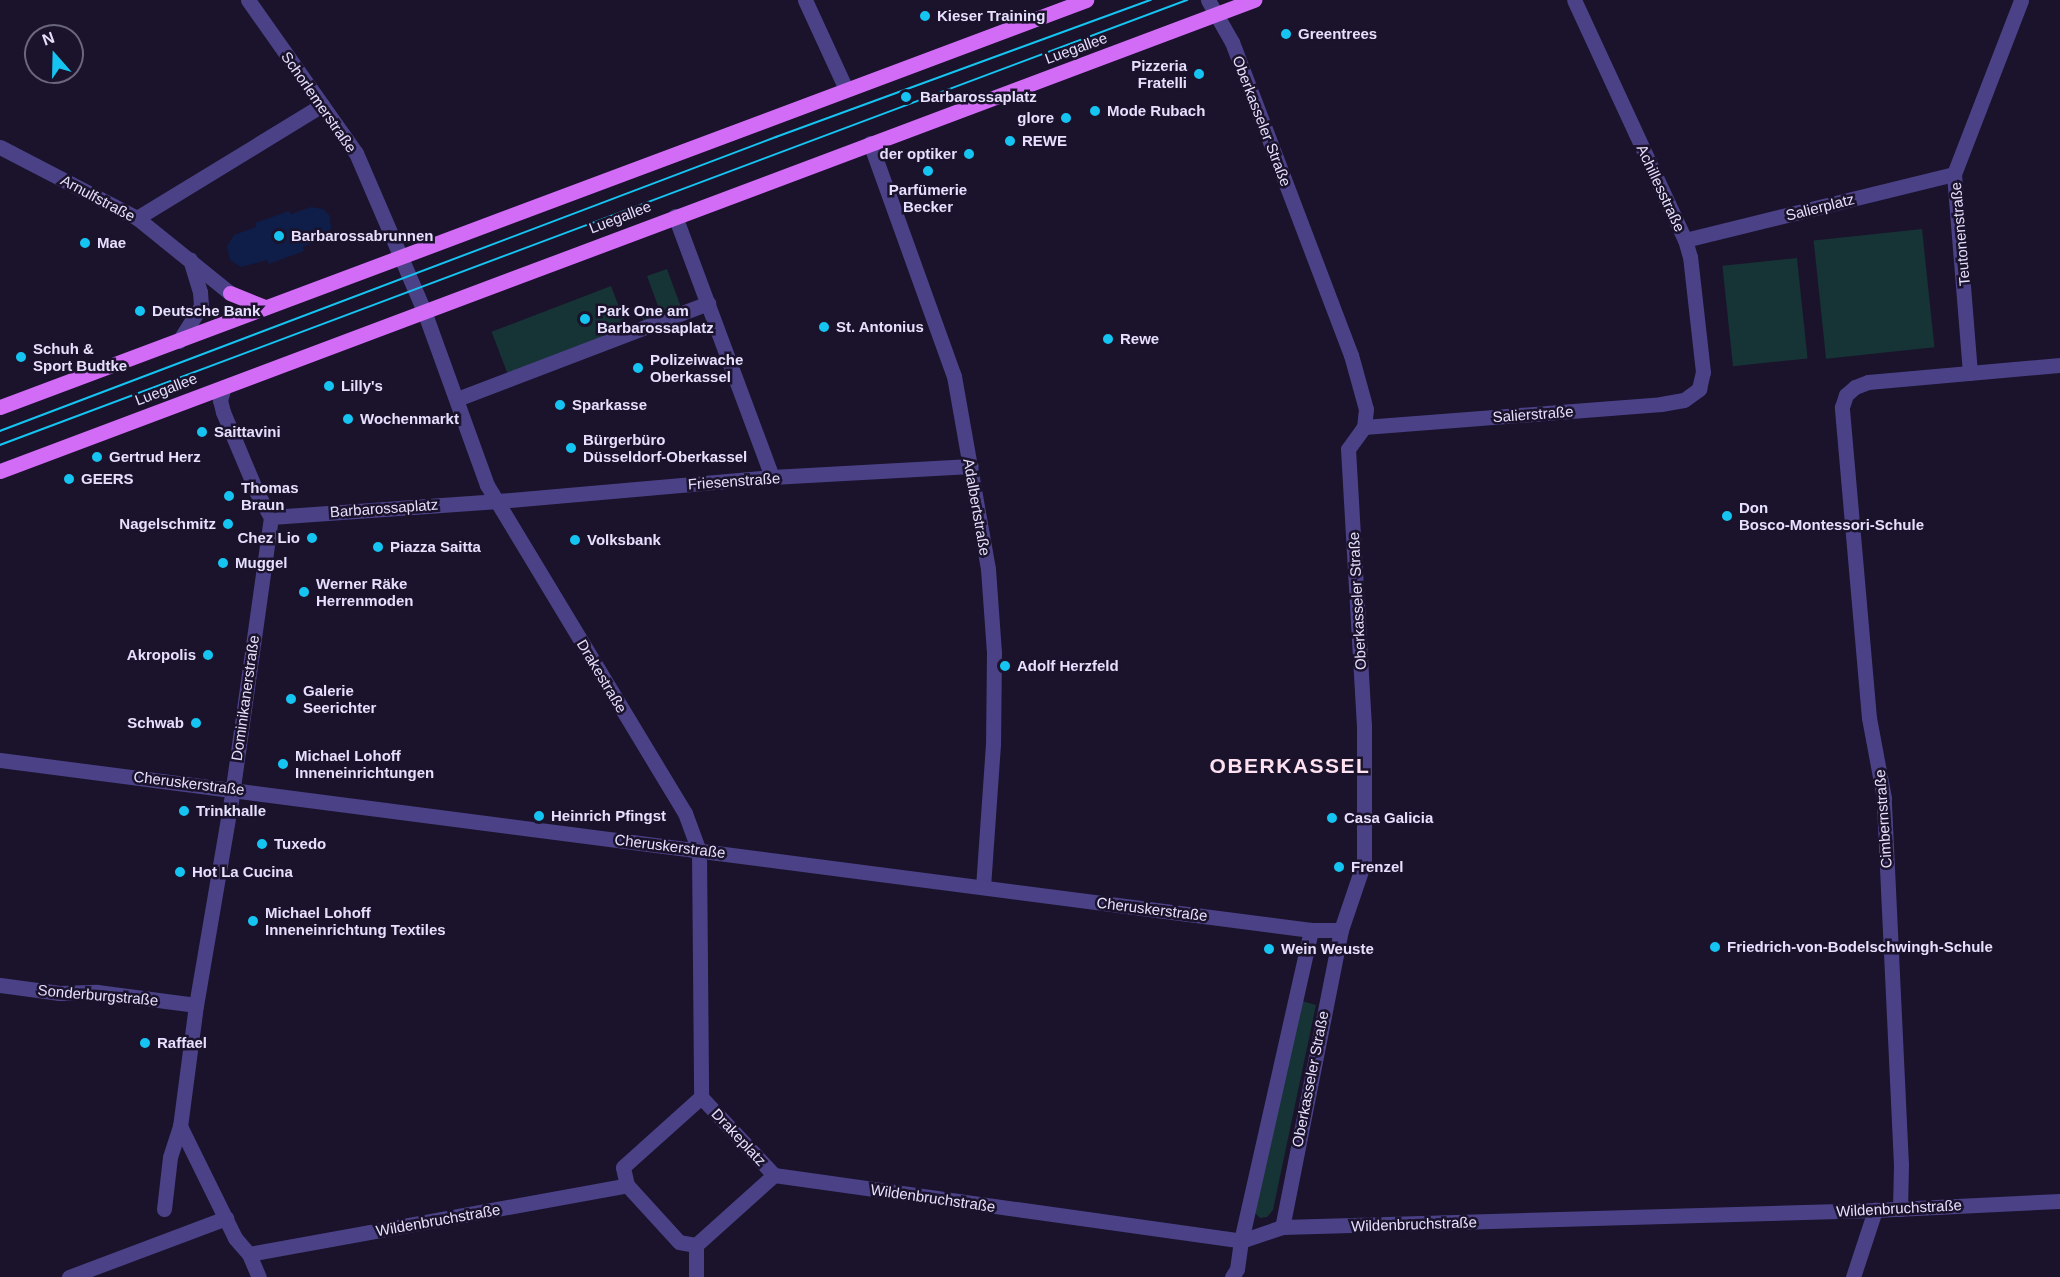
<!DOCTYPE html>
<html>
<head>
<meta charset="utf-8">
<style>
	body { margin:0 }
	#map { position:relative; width:2060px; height:1277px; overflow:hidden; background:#1a132b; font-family:Helvetica,sans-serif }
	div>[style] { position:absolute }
	.green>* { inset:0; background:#163335; transform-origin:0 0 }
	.water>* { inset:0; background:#0f1d49 }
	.minor>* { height:15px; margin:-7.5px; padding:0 7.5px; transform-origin:7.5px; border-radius:7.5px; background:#4b4187 }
	.major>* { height:15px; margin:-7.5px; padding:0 7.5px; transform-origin:7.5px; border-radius:7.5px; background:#d26cf7 }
	.tram>* { height:1.5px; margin:-0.75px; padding:0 0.75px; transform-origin:0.75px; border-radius:0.75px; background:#16c4f2 }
	.dots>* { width:16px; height:16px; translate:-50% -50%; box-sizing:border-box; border:3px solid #1a132b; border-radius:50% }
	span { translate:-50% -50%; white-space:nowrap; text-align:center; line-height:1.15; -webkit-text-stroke:5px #1a132b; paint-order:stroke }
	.poi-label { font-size:15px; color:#e6dffd; font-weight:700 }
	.left { translate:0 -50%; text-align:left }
	.right { translate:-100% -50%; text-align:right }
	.street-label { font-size:15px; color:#e6dffd }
	.district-label { font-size:21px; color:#fde1f0; font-weight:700; letter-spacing:1.5px }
	.north { position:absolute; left:24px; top:24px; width:60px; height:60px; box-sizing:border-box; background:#1a132b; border:2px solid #6c657f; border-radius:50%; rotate:340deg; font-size:16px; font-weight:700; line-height:24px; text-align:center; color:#e6dffd }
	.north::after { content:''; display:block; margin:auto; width:21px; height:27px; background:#16c4f2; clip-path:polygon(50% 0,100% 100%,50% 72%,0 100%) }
</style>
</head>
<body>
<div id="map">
	<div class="green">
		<i style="left:1922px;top:229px;width:119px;height:109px;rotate:84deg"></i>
		<i style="left:1797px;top:258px;width:101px;height:75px;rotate:84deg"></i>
		<i style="clip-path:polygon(667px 269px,681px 307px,644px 322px,640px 313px,658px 306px,647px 276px)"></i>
		<i style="left:611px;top:286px;width:47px;height:128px;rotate:69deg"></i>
		<i style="clip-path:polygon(1302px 1001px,1316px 1005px,1273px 1210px,1267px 1217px,1260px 1218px,1255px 1213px)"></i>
	</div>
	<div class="water">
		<i style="clip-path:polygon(311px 207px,323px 209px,330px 216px,331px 229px,324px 238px,303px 247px,304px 251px,269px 264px,267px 260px,241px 267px,230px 260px,227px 246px,234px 235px,256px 227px,255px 223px,289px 211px,291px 214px)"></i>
	</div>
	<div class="minor">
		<i style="left:248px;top:0;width:187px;rotate:54.8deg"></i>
		<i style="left:356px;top:153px;width:172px;rotate:66.7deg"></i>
		<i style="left:424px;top:311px;width:185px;rotate:70.1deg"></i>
		<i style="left:487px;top:485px;width:383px;rotate:58.9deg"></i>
		<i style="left:685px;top:813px;width:40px;rotate:69.8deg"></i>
		<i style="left:699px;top:851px;width:246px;rotate:89.5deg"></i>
		<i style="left:805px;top:0;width:98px;rotate:65.3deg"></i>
		<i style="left:1208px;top:0;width:48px;rotate:60.3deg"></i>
		<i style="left:1232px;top:42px;width:335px;rotate:69.2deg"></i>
		<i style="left:1351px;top:355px;width:56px;rotate:74.5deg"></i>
		<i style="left:1366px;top:409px;width:18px;rotate:96deg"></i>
		<i style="left:1364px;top:427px;width:27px;rotate:126deg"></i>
		<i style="left:1348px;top:449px;width:277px;rotate:86.7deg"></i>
		<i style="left:1364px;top:726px;width:136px;rotate:90deg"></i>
		<i style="left:1364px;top:862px;width:72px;rotate:108.7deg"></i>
		<i style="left:1341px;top:930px;width:303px;rotate:101.2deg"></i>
		<i style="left:870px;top:143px;width:248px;rotate:70.2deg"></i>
		<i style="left:954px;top:376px;width:196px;rotate:80deg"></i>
		<i style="left:988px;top:569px;width:83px;rotate:85.9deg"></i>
		<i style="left:994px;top:652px;width:92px;rotate:90.6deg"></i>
		<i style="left:993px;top:744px;width:143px;rotate:94deg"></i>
		<i style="left:0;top:147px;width:154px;rotate:27.4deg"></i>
		<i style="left:137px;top:218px;width:119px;rotate:38.9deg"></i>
		<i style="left:675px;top:216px;width:278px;rotate:69.6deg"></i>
		<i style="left:137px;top:218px;width:217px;rotate:-31.4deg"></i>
		<i style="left:1685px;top:240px;width:277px;rotate:-13.8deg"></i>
		<i style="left:179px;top:341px;width:41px;rotate:-57.8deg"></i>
		<i style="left:201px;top:306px;width:14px;rotate:-94deg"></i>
		<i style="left:200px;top:292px;width:34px;rotate:-107deg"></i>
		<i style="left:1970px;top:373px;width:200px;rotate:-94.6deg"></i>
		<i style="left:1954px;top:174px;width:186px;rotate:-68.9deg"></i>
		<i style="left:224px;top:387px;width:14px;rotate:107deg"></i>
		<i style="left:220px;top:400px;width:12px;rotate:76deg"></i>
		<i style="left:223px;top:412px;width:88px;rotate:67.2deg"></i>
		<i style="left:257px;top:493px;width:28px;rotate:60deg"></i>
		<i style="left:271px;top:517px;width:275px;rotate:98deg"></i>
		<i style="left:233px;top:789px;width:219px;rotate:99.7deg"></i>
		<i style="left:196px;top:1005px;width:122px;rotate:97.5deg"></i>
		<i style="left:180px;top:1126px;width:125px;rotate:63.8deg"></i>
		<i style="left:235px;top:1238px;width:21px;rotate:49deg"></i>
		<i style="left:249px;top:1254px;width:25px;rotate:67deg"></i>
		<i style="left:457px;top:399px;width:269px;rotate:-20.9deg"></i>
		<i style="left:1364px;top:427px;width:298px;rotate:-4.4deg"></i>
		<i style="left:1661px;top:404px;width:23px;rotate:-10deg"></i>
		<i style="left:1684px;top:400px;width:19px;rotate:-36deg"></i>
		<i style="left:1699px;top:389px;width:17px;rotate:-77deg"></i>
		<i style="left:1703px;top:372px;width:116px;rotate:-96.4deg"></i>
		<i style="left:1690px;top:257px;width:18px;rotate:-106deg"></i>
		<i style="left:1685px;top:240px;width:264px;rotate:-114.8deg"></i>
		<i style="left:271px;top:517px;width:228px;rotate:-4deg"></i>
		<i style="left:498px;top:501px;width:275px;rotate:-5deg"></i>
		<i style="left:772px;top:477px;width:199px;rotate:-3.2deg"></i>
		<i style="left:0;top:760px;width:1322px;rotate:7.39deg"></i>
		<i style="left:1311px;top:930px;width:30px"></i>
		<i style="left:0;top:985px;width:60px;rotate:7.7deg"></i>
		<i style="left:59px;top:993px;width:38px;rotate:-2deg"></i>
		<i style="left:97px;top:992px;width:100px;rotate:7.5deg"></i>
		<i style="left:701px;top:1097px;width:107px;rotate:46.9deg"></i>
		<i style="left:774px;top:1175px;width:105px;rotate:138.1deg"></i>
		<i style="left:696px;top:1245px;width:17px;rotate:-170deg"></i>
		<i style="left:679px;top:1242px;width:77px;rotate:-132.4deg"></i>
		<i style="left:627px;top:1185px;width:18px;rotate:-103deg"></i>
		<i style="left:623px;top:1167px;width:105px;rotate:-41.9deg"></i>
		<i style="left:774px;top:1175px;width:472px;rotate:8deg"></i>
		<i style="left:1241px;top:1241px;width:43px;rotate:-18.9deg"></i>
		<i style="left:1282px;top:1227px;width:593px;rotate:-1.64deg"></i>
		<i style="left:1875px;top:1210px;width:185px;rotate:-2.8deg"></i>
		<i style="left:164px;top:1209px;width:52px;rotate:-83.4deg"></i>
		<i style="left:170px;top:1157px;width:33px;rotate:-72deg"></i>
		<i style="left:1900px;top:1209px;width:44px;rotate:-88.7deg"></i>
		<i style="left:1901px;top:1165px;width:367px;rotate:-92.7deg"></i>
		<i style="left:1884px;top:798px;width:81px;rotate:-100.6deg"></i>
		<i style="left:1869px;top:718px;width:312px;rotate:-95deg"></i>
		<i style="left:1842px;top:407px;width:13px;rotate:-72deg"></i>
		<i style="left:1846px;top:395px;width:12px;rotate:-42deg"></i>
		<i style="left:1855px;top:387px;width:14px;rotate:-21deg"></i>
		<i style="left:1868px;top:382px;width:193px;rotate:-5.1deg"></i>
		<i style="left:249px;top:1254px;width:384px;rotate:-10.3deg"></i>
		<i style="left:69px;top:1277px;width:168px;rotate:-20.6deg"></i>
		<i style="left:696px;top:1277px;width:32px;rotate:-90deg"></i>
		<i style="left:1232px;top:1277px;width:9px;rotate:-58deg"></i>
		<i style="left:1237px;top:1269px;width:28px;rotate:-82deg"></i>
		<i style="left:1241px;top:1241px;width:319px;rotate:-77.3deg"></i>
		<i style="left:1853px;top:1277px;width:71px;rotate:-71.8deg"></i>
	</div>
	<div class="major">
		<i style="left:230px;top:293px;width:38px;rotate:22deg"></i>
		<i style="left:0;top:407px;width:1160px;rotate:-20.54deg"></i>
		<i style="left:0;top:471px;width:1340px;rotate:-20.59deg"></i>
	</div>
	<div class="tram">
		<i style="left:0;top:431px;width:830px;rotate:-20.75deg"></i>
		<i style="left:776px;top:137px;width:399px;rotate:-20.1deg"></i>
		<i style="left:0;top:445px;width:1268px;rotate:-20.55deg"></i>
	</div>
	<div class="dots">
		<i style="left:925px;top:16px;background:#16c4f2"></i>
		<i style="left:1286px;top:34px;background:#16c4f2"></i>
		<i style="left:1199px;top:74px;background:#16c4f2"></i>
		<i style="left:906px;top:97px;background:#16c4f2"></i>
		<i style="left:1095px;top:111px;background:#16c4f2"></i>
		<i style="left:1066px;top:118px;background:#16c4f2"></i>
		<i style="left:1010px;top:141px;background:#16c4f2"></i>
		<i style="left:969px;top:154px;background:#16c4f2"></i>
		<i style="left:928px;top:171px;background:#16c4f2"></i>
		<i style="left:279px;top:236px;background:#16c4f2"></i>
		<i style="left:85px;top:243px;background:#16c4f2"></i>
		<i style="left:140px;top:311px;background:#16c4f2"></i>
		<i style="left:585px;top:319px;background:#16c4f2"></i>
		<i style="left:824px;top:327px;background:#16c4f2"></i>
		<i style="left:1108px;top:339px;background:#16c4f2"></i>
		<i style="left:21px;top:357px;background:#16c4f2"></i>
		<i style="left:638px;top:368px;background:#16c4f2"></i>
		<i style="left:329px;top:386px;background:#16c4f2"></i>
		<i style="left:560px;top:405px;background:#16c4f2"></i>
		<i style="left:348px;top:419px;background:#16c4f2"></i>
		<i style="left:202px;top:432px;background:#16c4f2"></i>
		<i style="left:571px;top:448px;background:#16c4f2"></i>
		<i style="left:97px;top:457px;background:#16c4f2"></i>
		<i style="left:69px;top:479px;background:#16c4f2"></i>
		<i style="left:229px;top:496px;background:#16c4f2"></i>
		<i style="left:1727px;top:516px;background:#16c4f2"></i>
		<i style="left:228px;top:524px;background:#16c4f2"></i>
		<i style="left:312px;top:538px;background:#16c4f2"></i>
		<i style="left:575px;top:540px;background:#16c4f2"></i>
		<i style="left:378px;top:547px;background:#16c4f2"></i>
		<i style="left:223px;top:563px;background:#16c4f2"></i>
		<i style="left:304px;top:592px;background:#16c4f2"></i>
		<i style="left:208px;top:655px;background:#16c4f2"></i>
		<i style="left:1005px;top:666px;background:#16c4f2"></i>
		<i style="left:291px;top:699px;background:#16c4f2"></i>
		<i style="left:196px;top:723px;background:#16c4f2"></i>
		<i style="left:283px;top:764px;background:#16c4f2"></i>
		<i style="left:184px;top:811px;background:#16c4f2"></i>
		<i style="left:539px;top:816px;background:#16c4f2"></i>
		<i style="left:1332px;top:818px;background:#16c4f2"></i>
		<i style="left:262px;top:844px;background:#16c4f2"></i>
		<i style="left:1339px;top:867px;background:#16c4f2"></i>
		<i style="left:180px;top:872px;background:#16c4f2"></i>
		<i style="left:253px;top:921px;background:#16c4f2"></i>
		<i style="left:1715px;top:947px;background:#16c4f2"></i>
		<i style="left:1269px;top:949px;background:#16c4f2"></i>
		<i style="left:145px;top:1043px;background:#16c4f2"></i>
	</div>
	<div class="poi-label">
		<span class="left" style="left:937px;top:16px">Kieser Training</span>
		<span class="left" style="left:1298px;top:34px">Greentrees</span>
		<span class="right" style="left:1187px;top:74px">Pizzeria<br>Fratelli</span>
		<span class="left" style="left:920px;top:97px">Barbarossaplatz</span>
		<span class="left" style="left:1107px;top:111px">Mode Rubach</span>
		<span class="right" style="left:1054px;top:118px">glore</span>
		<span class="left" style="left:1022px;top:141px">REWE</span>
		<span class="right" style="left:957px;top:154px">der optiker</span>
		<span style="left:928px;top:198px">Parfümerie<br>Becker</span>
		<span class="left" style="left:291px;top:236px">Barbarossabrunnen</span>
		<span class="left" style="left:97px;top:243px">Mae</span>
		<span class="left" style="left:597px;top:319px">Park One am<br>Barbarossaplatz</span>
		<span class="left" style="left:152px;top:311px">Deutsche Bank</span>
		<span class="left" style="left:836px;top:327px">St. Antonius</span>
		<span class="left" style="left:1120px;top:339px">Rewe</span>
		<span class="left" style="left:33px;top:357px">Schuh &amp;<br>Sport Budtke</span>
		<span class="left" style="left:650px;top:368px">Polizeiwache<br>Oberkassel</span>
		<span class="left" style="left:341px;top:386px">Lilly's</span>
		<span class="left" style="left:572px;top:405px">Sparkasse</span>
		<span class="left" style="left:360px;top:419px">Wochenmarkt</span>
		<span class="left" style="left:214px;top:432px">Saittavini</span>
		<span class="left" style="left:583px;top:448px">Bürgerbüro<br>Düsseldorf-Oberkassel</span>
		<span class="left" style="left:109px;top:457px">Gertrud Herz</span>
		<span class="left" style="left:81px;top:479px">GEERS</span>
		<span class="left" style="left:241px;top:496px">Thomas<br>Braun</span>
		<span class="left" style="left:1739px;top:516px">Don<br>Bosco-Montessori-Schule</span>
		<span class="right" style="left:216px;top:524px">Nagelschmitz</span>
		<span class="right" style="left:300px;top:538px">Chez Lio</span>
		<span class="left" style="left:587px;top:540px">Volksbank</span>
		<span class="left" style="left:390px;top:547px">Piazza Saitta</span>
		<span class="left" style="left:235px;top:563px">Muggel</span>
		<span class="left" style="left:316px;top:592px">Werner Räke<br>Herrenmoden</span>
		<span class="right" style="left:196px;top:655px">Akropolis</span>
		<span class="left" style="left:1017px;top:666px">Adolf Herzfeld</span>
		<span class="left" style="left:303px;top:699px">Galerie<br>Seerichter</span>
		<span class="right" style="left:184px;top:723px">Schwab</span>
		<span class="left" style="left:295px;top:764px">Michael Lohoff<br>Inneneinrichtungen</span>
		<span class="left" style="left:196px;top:811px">Trinkhalle</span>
		<span class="left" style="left:551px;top:816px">Heinrich Pfingst</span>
		<span class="left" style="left:1344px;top:818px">Casa Galicia</span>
		<span class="left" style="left:274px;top:844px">Tuxedo</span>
		<span class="left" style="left:1351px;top:867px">Frenzel</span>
		<span class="left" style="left:192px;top:872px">Hot La Cucina</span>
		<span class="left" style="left:265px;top:921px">Michael Lohoff<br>Inneneinrichtung Textiles</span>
		<span class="left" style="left:1727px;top:947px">Friedrich-von-Bodelschwingh-Schule</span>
		<span class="left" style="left:1281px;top:949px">Wein Weuste</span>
		<span class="left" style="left:157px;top:1043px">Raffael</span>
	</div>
	<div class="street-label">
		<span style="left:1076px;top:48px;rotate:-20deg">Luegallee</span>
		<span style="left:319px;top:102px;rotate:55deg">Schorlemerstraße</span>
		<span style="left:1262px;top:121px;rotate:69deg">Oberkasseler Straße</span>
		<span style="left:1661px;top:188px;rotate:65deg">Achillesstraße</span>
		<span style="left:98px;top:198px;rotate:28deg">Arnulfstraße</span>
		<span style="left:1820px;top:207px;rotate:-14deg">Salierplatz</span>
		<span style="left:620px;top:217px;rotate:-21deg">Luegallee</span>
		<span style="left:1960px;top:234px;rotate:-95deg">Teutonenstraße</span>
		<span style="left:166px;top:389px;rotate:-21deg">Luegallee</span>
		<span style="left:1533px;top:414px;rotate:-4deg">Salierstraße</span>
		<span style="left:734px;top:481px;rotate:-4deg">Friesenstraße</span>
		<span style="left:977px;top:507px;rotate:80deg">Adalbertstraße</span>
		<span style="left:384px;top:508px;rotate:-4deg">Barbarossaplatz</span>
		<span style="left:1357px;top:601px;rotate:-93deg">Oberkasseler Straße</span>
		<span style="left:602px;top:676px;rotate:59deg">Drakestraße</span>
		<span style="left:245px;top:698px;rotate:-82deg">Dominikanerstraße</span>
		<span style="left:189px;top:783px;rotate:7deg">Cheruskerstraße</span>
		<span style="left:1883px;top:819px;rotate:-94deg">Cimbernstraße</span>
		<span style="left:670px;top:846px;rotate:7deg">Cheruskerstraße</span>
		<span style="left:1152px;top:909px;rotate:7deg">Cheruskerstraße</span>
		<span style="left:98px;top:995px;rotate:5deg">Sonderburgstraße</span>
		<span style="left:1310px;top:1079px;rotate:-79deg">Oberkasseler Straße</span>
		<span style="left:739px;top:1137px;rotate:47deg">Drakeplatz</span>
		<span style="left:933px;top:1198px;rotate:8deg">Wildenbruchstraße</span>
		<span style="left:1899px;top:1208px;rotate:-3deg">Wildenbruchstraße</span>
		<span style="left:438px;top:1220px;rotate:-10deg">Wildenbruchstraße</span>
		<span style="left:1414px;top:1224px;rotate:-2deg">Wildenbruchstraße</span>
	</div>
	<div class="district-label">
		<span style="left:1290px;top:766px">OBERKASSEL</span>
	</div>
	<div class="north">N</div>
</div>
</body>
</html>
